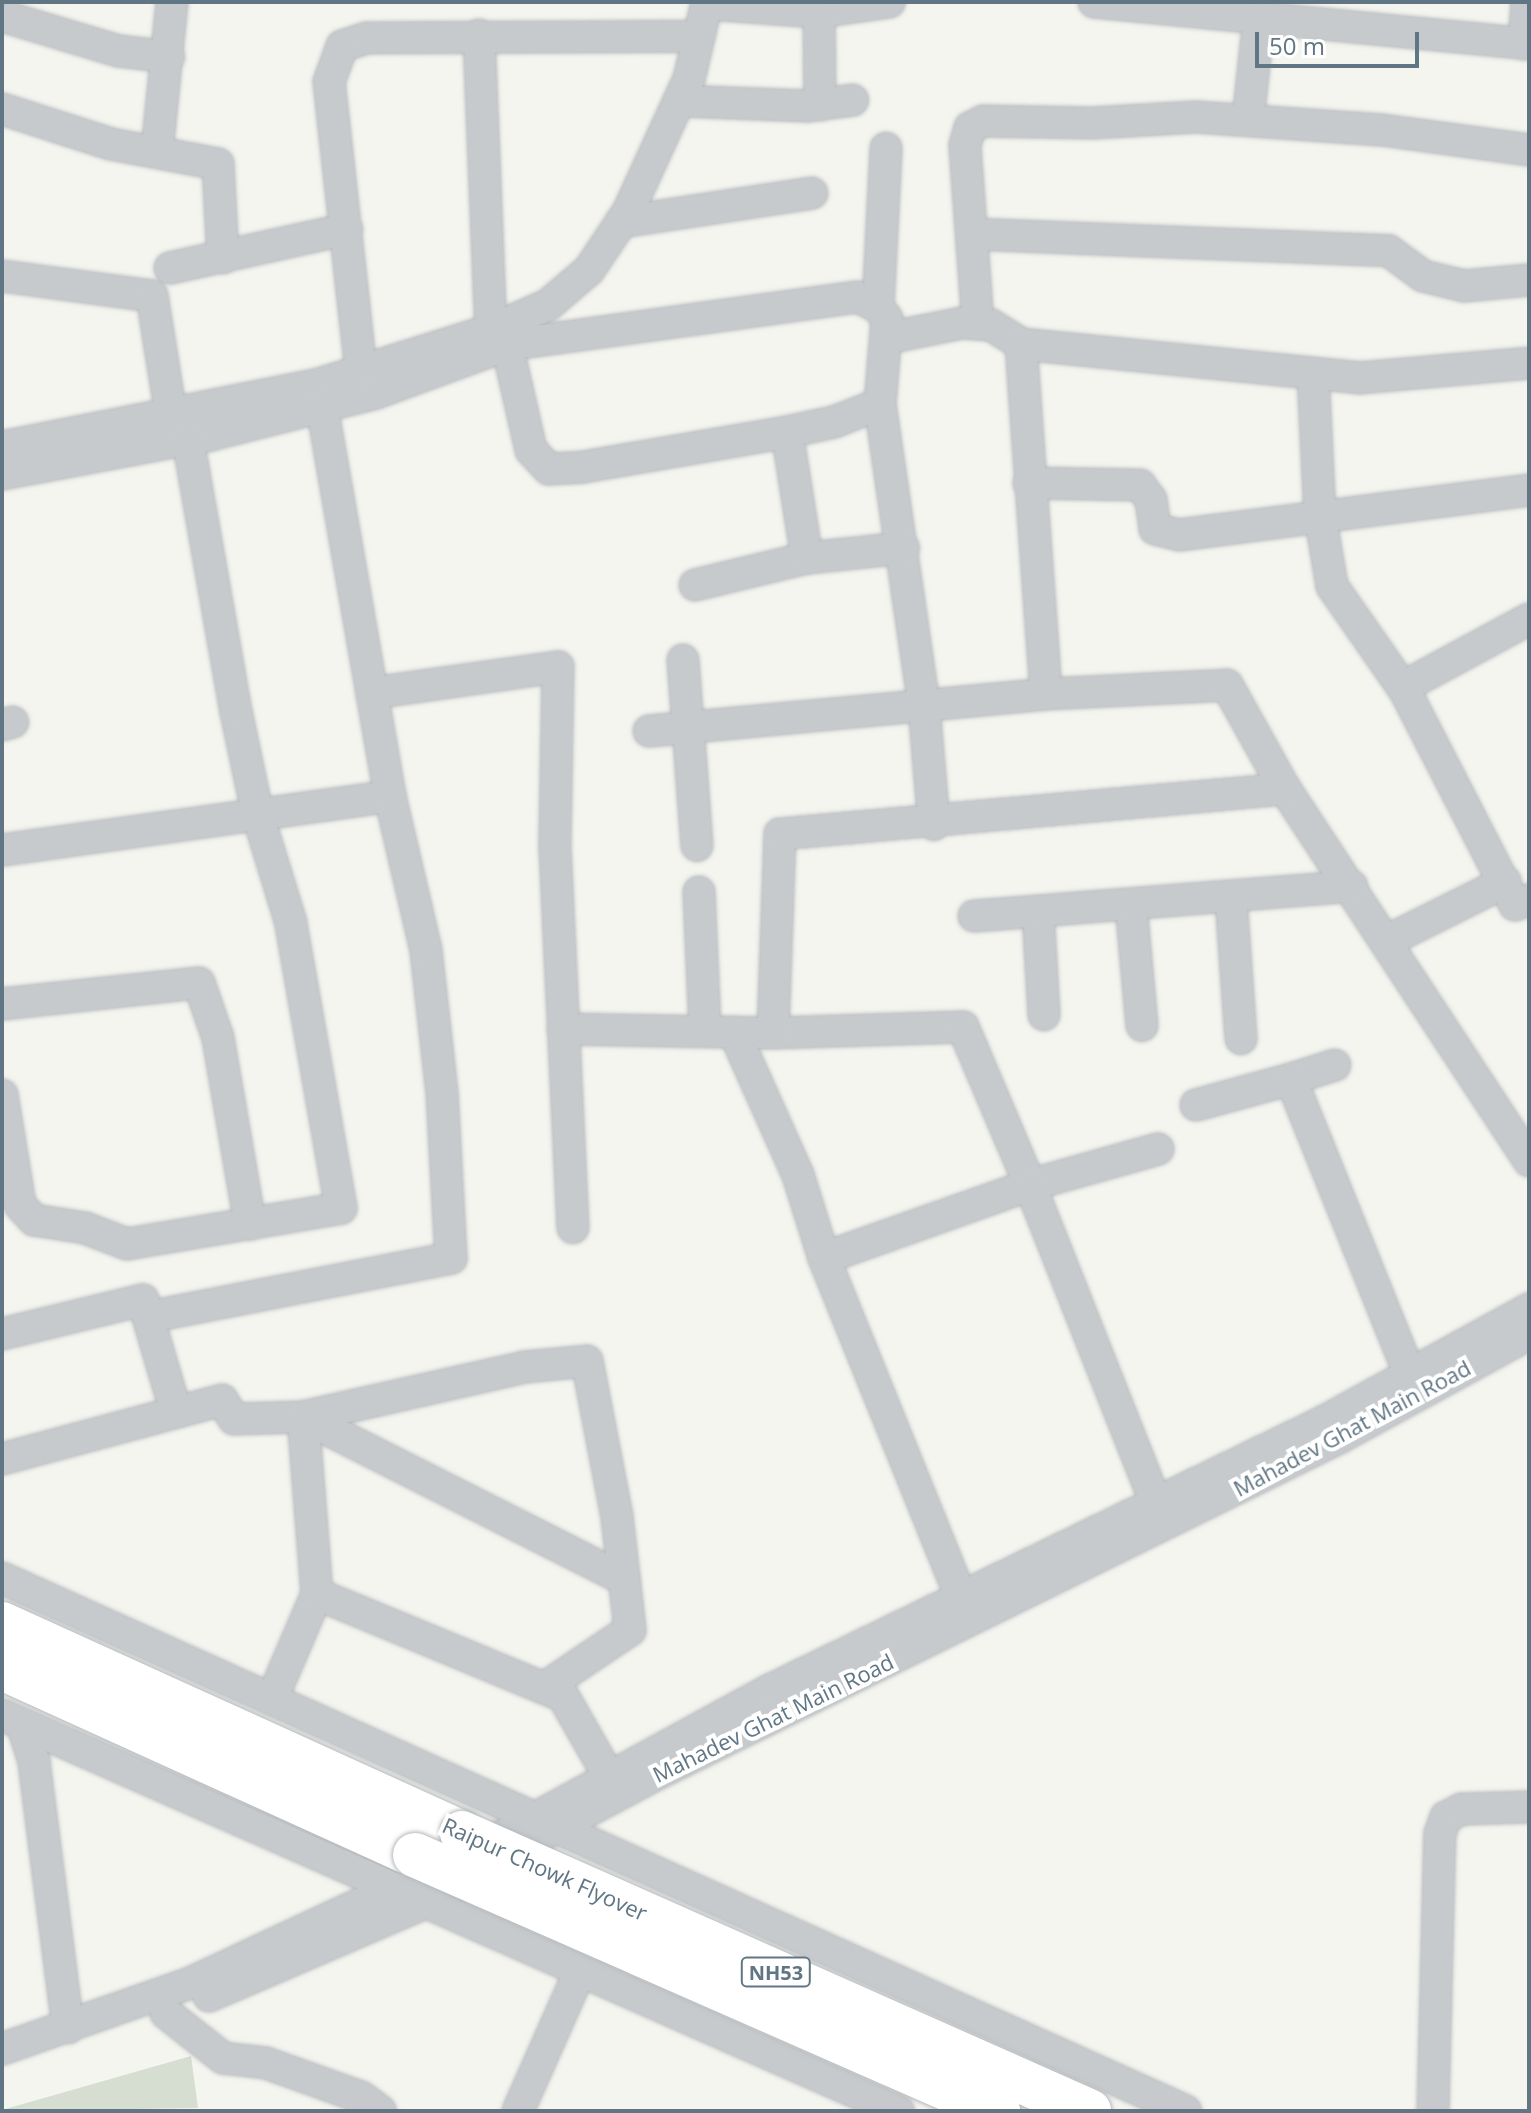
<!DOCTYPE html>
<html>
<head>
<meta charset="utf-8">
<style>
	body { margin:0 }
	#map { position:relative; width:1531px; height:2113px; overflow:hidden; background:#f5f5f0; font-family:"Open Sans",sans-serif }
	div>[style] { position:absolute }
	.green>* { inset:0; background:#d6ddd1 }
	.roads { filter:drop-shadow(0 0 2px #b6babd) drop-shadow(0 0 2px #b6babd) }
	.minor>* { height:30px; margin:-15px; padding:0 15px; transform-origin:15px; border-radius:15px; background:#c7cacd }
	.highway>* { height:44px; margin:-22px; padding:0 22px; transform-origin:22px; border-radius:22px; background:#fff }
	.bridges { filter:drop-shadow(0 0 2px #b6babd) drop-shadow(0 0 2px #b6babd) }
	.highway-bridge>* { height:44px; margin:-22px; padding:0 22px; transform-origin:22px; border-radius:22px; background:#fff }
	span { translate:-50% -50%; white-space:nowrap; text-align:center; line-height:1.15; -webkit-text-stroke:8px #fff; paint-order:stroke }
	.shield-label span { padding:2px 6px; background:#fff; border:2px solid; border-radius:6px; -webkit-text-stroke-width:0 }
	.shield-label { font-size:20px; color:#617684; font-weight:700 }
	.street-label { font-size:22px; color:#617684 }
	.frame { position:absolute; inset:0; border:4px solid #617684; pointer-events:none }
	.scale { position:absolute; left:1255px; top:32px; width:164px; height:36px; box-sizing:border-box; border:4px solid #617684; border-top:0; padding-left:10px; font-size:24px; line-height:28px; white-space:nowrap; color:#617684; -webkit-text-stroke:6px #fff; paint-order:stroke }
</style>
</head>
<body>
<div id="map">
	<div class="green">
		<i style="clip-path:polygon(191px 2056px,198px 2108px,2px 2111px,2px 2110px)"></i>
	</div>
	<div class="roads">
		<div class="minor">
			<i style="left:1094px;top:2px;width:437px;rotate:5.5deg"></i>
			<i style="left:707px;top:4px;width:112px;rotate:4.1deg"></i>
			<i style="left:819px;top:12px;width:71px;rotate:-8.1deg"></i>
			<i style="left:819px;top:12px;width:93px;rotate:89.4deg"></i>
			<i style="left:2px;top:16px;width:122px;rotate:16.7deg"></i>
			<i style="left:119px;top:51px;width:50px;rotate:6.8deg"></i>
			<i style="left:479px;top:35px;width:295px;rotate:87.7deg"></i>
			<i style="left:491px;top:330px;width:22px;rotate:43deg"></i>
			<i style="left:507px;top:345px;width:108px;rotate:77.1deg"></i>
			<i style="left:531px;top:450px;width:26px;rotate:47deg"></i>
			<i style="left:549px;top:469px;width:34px;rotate:-3deg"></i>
			<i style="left:583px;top:467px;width:207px;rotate:-9.7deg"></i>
			<i style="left:787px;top:432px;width:48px;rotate:-12deg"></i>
			<i style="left:834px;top:422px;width:49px;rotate:-21.4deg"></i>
			<i style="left:1524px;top:44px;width:42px;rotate:-85.9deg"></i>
			<i style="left:680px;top:101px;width:128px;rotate:2.2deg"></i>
			<i style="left:808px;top:106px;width:45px;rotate:-7.6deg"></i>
			<i style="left:2px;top:109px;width:114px;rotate:17.8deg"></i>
			<i style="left:111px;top:144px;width:109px;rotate:10.6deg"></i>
			<i style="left:218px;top:164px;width:94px;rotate:87deg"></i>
			<i style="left:1248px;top:120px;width:103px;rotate:-83.8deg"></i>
			<i style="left:157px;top:152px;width:151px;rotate:-84.3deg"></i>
			<i style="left:621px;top:222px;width:193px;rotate:-8.6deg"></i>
			<i style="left:973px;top:234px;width:416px;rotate:2.3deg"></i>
			<i style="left:1389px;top:251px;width:42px;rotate:36.3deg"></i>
			<i style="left:1423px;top:276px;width:42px;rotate:13.7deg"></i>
			<i style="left:1464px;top:286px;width:65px;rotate:-5.3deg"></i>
			<i style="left:170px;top:268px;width:181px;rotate:-12.4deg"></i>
			<i style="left:2px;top:276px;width:151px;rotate:7.6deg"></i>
			<i style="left:152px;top:296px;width:120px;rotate:80.9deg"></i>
			<i style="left:878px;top:307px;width:159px;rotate:-87.1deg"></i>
			<i style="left:978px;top:324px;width:179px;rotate:-94.2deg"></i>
			<i style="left:965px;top:145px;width:18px;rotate:-74deg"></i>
			<i style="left:970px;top:128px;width:15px;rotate:-28deg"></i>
			<i style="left:983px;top:121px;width:109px;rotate:1.1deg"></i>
			<i style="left:1092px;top:123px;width:104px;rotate:-3.3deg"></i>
			<i style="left:1196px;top:117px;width:186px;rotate:4deg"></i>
			<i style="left:1382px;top:130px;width:148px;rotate:7.7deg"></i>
			<i style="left:887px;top:338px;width:76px;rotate:-11.3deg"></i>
			<i style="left:962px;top:323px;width:29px;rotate:4deg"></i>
			<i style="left:991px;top:325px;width:36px;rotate:32deg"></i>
			<i style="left:1021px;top:344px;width:340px;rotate:5.7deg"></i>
			<i style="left:1359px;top:378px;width:171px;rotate:-5deg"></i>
			<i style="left:1021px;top:344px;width:351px;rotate:85.9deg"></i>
			<i style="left:361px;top:371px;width:291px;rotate:-96.3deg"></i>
			<i style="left:329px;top:82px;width:38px;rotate:-70deg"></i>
			<i style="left:342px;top:46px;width:26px;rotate:-18deg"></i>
			<i style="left:367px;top:38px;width:332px;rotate:-0.3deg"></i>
			<i style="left:1313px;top:373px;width:142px;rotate:87.2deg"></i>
			<i style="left:1320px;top:515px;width:72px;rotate:80.4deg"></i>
			<i style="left:1332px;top:586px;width:129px;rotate:55.1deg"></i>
			<i style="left:787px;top:432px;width:128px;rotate:81deg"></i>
			<i style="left:2px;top:447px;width:323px;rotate:-11.2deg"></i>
			<i style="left:319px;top:384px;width:180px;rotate:-17.4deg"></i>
			<i style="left:491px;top:330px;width:62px;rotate:-23.7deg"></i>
			<i style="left:548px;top:305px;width:54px;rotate:-40.5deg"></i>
			<i style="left:589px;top:270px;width:70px;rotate:-56.1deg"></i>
			<i style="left:628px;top:212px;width:146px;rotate:-65.4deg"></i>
			<i style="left:689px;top:79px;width:79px;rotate:-76.8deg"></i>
			<i style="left:2px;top:474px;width:212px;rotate:-10.6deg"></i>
			<i style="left:210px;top:435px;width:171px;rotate:-14.2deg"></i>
			<i style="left:376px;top:393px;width:140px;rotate:-20.1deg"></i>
			<i style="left:507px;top:345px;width:354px;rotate:-7.8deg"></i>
			<i style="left:858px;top:297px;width:22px;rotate:27deg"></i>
			<i style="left:878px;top:307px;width:15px;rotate:53deg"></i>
			<i style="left:887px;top:319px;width:85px;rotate:94.7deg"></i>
			<i style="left:880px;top:404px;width:305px;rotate:81.7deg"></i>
			<i style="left:924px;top:706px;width:119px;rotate:85.2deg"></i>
			<i style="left:1029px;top:483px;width:111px;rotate:1deg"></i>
			<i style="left:1140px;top:485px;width:19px;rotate:54deg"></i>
			<i style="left:1151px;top:500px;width:29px;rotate:82deg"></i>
			<i style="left:1155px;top:529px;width:25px;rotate:14deg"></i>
			<i style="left:1179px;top:535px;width:353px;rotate:-7.3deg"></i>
			<i style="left:695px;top:585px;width:115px;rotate:-13.6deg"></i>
			<i style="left:807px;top:558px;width:97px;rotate:-5.9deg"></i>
			<i style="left:1529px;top:619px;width:143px;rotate:151.6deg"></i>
			<i style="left:1403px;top:687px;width:245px;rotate:62.8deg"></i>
			<i style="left:1515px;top:905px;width:15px;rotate:-20deg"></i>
			<i style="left:683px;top:660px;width:186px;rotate:85.7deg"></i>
			<i style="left:372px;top:693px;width:188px;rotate:-8deg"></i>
			<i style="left:558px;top:667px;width:180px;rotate:91deg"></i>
			<i style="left:555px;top:847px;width:381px;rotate:87.3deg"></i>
			<i style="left:2px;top:725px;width:11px;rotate:-15deg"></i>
			<i style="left:649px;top:731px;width:399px;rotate:-5.3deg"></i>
			<i style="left:1046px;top:694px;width:181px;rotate:-2.8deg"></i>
			<i style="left:1227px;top:685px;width:119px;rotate:60.9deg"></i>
			<i style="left:1285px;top:789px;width:445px;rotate:56.7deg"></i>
			<i style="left:2px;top:850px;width:392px;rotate:-7.9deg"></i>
			<i style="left:699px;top:892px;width:139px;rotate:87.5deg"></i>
			<i style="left:1231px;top:899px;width:140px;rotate:85.9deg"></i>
			<i style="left:1131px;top:905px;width:121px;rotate:84.8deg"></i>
			<i style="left:1038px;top:911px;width:104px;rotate:86.7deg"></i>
			<i style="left:974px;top:916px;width:379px;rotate:-4.5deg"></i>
			<i style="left:1389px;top:940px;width:130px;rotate:-26.6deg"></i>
			<i style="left:2px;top:1004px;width:198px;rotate:-6.1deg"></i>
			<i style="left:199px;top:983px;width:58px;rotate:70.9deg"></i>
			<i style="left:218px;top:1038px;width:189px;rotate:80.2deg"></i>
			<i style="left:563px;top:1029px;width:210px;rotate:1.1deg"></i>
			<i style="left:773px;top:1033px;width:190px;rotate:-1.8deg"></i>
			<i style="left:963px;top:1027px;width:172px;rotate:67deg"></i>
			<i style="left:1030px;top:1185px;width:133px;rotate:-15.7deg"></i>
			<i style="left:734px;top:1032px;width:157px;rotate:65.9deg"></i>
			<i style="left:798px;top:1175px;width:87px;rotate:72.6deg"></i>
			<i style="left:824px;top:1258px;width:366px;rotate:68deg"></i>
			<i style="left:773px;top:1033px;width:199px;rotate:-88deg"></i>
			<i style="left:780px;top:834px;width:507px;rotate:-5.09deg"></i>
			<i style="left:1291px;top:1079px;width:46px;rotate:-17.7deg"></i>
			<i style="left:2px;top:1095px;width:111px;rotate:80.7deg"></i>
			<i style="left:20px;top:1205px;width:21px;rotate:47deg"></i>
			<i style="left:34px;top:1220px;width:52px;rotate:8.9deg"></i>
			<i style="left:85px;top:1228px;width:45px;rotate:20.9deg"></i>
			<i style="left:127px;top:1244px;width:217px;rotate:-9.5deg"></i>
			<i style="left:341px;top:1208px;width:289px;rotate:-100deg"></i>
			<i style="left:291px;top:923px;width:112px;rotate:-107.1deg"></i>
			<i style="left:258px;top:816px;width:106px;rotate:-101.9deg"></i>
			<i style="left:236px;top:712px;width:277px;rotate:-100deg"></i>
			<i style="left:1196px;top:1105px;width:98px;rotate:-15.3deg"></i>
			<i style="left:1291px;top:1079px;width:319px;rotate:68.1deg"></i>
			<i style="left:824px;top:1258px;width:219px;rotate:-19.5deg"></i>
			<i style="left:1030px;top:1185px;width:342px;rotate:68.4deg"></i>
			<i style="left:148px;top:1317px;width:309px;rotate:-11deg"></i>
			<i style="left:451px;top:1258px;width:165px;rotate:-93.1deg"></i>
			<i style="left:442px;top:1093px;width:144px;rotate:-96.4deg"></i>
			<i style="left:426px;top:950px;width:158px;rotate:-103.2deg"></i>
			<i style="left:390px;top:796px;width:396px;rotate:-99.9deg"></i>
			<i style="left:2px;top:1334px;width:145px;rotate:-13.6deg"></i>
			<i style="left:143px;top:1300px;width:117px;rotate:73.6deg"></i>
			<i style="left:303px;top:1417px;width:360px;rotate:26.8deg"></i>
			<i style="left:2px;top:1459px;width:228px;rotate:-15deg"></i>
			<i style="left:222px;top:1400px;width:22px;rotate:58deg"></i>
			<i style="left:234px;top:1419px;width:69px;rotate:-1.7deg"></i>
			<i style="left:303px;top:1417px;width:227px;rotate:-12.7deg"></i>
			<i style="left:524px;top:1367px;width:63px;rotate:-5.4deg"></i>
			<i style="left:587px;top:1361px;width:159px;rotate:79.1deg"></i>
			<i style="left:617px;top:1517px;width:114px;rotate:83.4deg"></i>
			<i style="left:630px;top:1630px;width:104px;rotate:146deg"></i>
			<i style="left:2px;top:1578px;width:1298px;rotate:24.24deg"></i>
			<i style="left:317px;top:1594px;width:266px;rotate:22.5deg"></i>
			<i style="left:563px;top:1696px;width:91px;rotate:60.3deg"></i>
			<i style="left:272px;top:1699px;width:114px;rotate:-66.8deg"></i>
			<i style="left:317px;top:1594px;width:178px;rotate:-94.5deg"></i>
			<i style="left:2px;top:1715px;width:980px;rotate:23.84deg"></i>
			<i style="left:22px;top:1724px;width:40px;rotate:72deg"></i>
			<i style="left:34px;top:1762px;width:268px;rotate:82.7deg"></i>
			<i style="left:515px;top:1850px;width:161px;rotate:-28.2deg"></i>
			<i style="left:657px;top:1774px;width:760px;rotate:-26.23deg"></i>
			<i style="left:1339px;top:1438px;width:217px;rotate:-28.7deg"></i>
			<i style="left:209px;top:1996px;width:237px;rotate:-23.3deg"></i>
			<i style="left:427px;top:1902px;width:58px;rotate:-31deg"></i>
			<i style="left:166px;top:2013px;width:73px;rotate:38.3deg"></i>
			<i style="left:223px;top:2058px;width:43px;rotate:6.6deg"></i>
			<i style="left:266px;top:2063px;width:101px;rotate:19.7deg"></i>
			<i style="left:361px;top:2097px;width:24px;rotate:36deg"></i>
			<i style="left:2px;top:2049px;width:197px;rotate:-19.3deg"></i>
			<i style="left:188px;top:1984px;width:196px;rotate:-25deg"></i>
			<i style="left:366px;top:1901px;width:36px;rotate:-16deg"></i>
			<i style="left:401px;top:1891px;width:422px;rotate:-28.6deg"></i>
			<i style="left:772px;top:1689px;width:615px;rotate:-25.86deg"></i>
			<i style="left:1325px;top:1421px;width:233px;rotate:-28.8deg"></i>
			<i style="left:518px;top:2111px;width:153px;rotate:-66.1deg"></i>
			<i style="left:1433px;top:2111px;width:277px;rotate:-88.6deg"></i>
			<i style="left:1440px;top:1834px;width:18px;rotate:-71deg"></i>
			<i style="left:1446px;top:1817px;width:18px;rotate:-27deg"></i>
			<i style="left:1462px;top:1809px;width:67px;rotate:-1.7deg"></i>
		</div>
		<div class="highway">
			<i style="left:2px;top:1624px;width:505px;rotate:24.43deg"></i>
			<i style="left:2px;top:1668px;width:453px;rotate:24.4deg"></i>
		</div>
	</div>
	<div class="bridges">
		<div class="highway-bridge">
			<i style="left:462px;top:1833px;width:686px;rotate:23.91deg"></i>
			<i style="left:415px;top:1855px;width:637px;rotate:23.71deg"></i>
		</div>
	</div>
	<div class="shield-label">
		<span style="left:776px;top:1972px">NH53</span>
	</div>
	<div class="street-label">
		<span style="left:1352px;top:1428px;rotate:-28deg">Mahadev Ghat Main Road</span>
		<span style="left:773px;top:1718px;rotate:-26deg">Mahadev Ghat Main Road</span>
		<span style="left:545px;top:1869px;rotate:24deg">Raipur Chowk Flyover</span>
	</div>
	<div class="frame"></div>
	<div class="scale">50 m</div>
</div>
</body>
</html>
